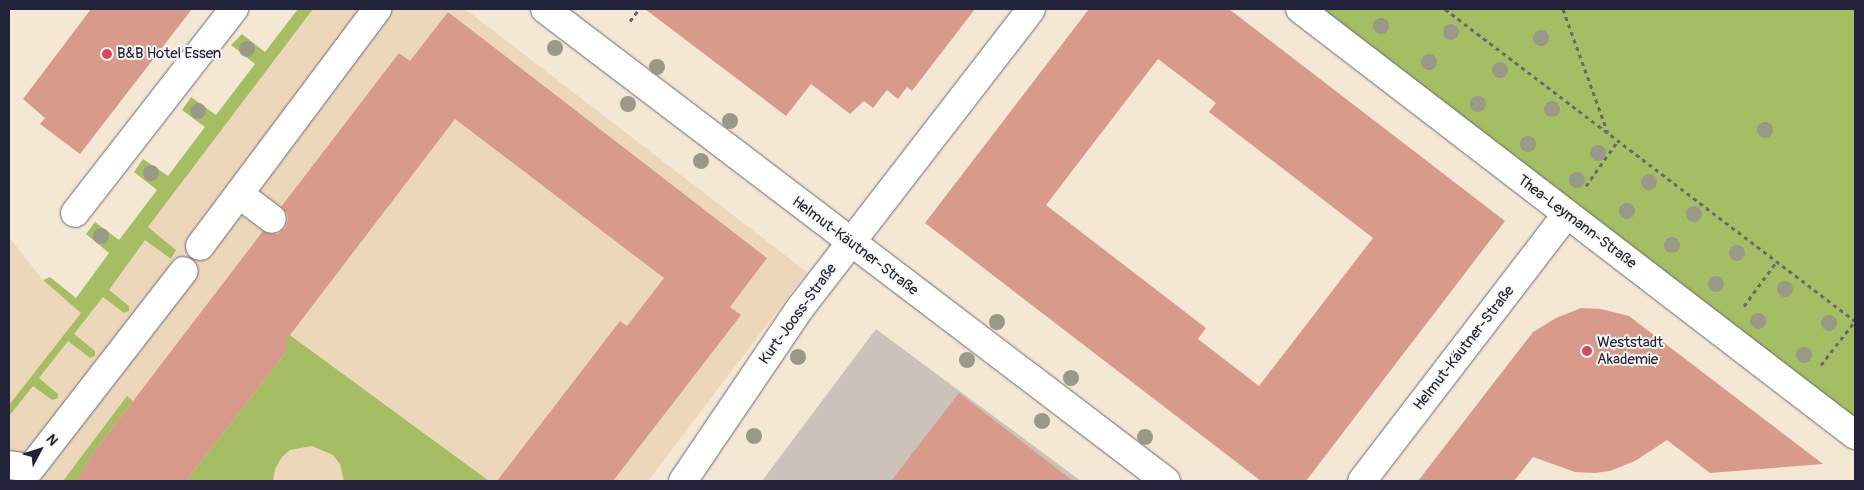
<!DOCTYPE html>
<html>
<head>
<meta charset="utf-8">
<style>
	body { margin:0 }
	#map { position:relative; width:1864px; height:490px; overflow:hidden; background:#f4e8d5; font-family:Pangolin,sans-serif }
	div>[style] { position:absolute }
	.built>* { inset:0; background:#edd7bb }
	.industrial>* { inset:0; background:#ccc2b9 }
	.green>* { inset:0; background:#a5be64 }
	.building>* { inset:0; background:#d89a8b }
	.path>* { height:3px; margin-top:-1.5px; transform-origin:0; background:repeating-linear-gradient(90deg,#6c6771 0 4px,transparent 0 8px) }
	.roads { filter:drop-shadow(0 0 1px #6c6771) drop-shadow(0 0 1px #6c6771) }
	.minor>* { height:28px; margin:-14px; padding:0 14px; transform-origin:14px; border-radius:14px; background:#fff }
	.trees>* { width:16px; height:16px; margin:-8px; border-radius:50%; background:#9a9988 }
	.dots>* { width:14px; height:14px; translate:-50% -50%; box-sizing:border-box; border:2px solid #f6f6f2; border-radius:50% }
	span { translate:-50% -50%; white-space:nowrap; text-align:center; line-height:1.15; -webkit-text-stroke:4px #f6f6f2; paint-order:stroke }
	.poi-label { font-size:15px; color:#22223b }
	.left { translate:0 -50%; text-align:left }
	.street-label { font-size:15px; color:#22223b }
	.frame { position:absolute; inset:0; border:10px solid #22223b; pointer-events:none }
	.north { position:absolute; left:15px; top:425px; width:50px; height:50px; -webkit-text-stroke:4px #f6f6f2; paint-order:stroke; rotate:50deg; font-size:14px; font-weight:700; line-height:20px; text-align:center; color:#22223b }
	.north::after { content:''; display:block; margin:auto; width:18px; height:22px; background:#22223b; clip-path:polygon(50% 0,100% 100%,50% 72%,0 100%) }
</style>
</head>
<body>
<div id="map">
	<div class="built">
		<i style="clip-path:polygon(313px 9px,465px 9px,807px 272px,648px 481px,9px 481px,9px 237px,43px 280px,82px 313px)"></i>
	</div>
	<div class="industrial">
		<i style="clip-path:polygon(876px 329px,1081px 481px,762px 481px)"></i>
	</div>
	<div class="green">
		<i style="clip-path:polygon(298px 9px,313px 9px,148px 227px,176px 250px,171px 259px,145px 240px,109px 290px,129px 306px,129px 311px,124px 313px,103px 297px,74px 334px,95px 351px,95px 356px,90px 358px,68px 341px,39px 378px,58px 394px,58px 398px,52px 400px,33px 386px,9px 416px,9px 405px,81px 313px,43px 280px,50px 277px,76px 298px,109px 253px,86px 234px,95px 222px,119px 240px,157px 190px,134px 172px,143px 159px,168px 176px,205px 127px,182px 110px,191px 97px,216px 115px,255px 64px,231px 45px,242px 34px,265px 52px)"></i>
		<i style="clip-path:polygon(1300px 9px,1855px 9px,1855px 434px)"></i>
		<i style="clip-path:polygon(287px 333px,489px 481px,344px 481px,340px 464px,333px 455px,312px 446px,290px 450px,282px 457px,275px 469px,273px 481px,186px 481px,287px 351px)"></i>
		<i style="clip-path:polygon(127px 396px,133px 401px,91px 456px,79px 481px,63px 481px)"></i>
	</div>
	<div class="building">
		<i style="clip-path:polygon(91px 9px,192px 9px,80px 154px,40px 124px,45px 118px,23px 99px)"></i>
		<i style="clip-path:polygon(645px 9px,975px 9px,912px 91px,907px 87px,898px 99px,887px 90px,873px 108px,864px 101px,850px 114px,811px 84px,786px 116px)"></i>
		<i style="clip-path:polygon(evenodd,1089px 9px,1229px 9px,1505px 221px,1306px 481px,1261px 481px,925px 223px,1089px 9px,1158px 59px,1216px 103px,1209px 112px,1373px 238px,1259px 386px,1198px 339px,1206px 328px,1046px 205px,1158px 59px)"></i>
		<i style="clip-path:polygon(448px 12px,767px 258px,730px 307px,741px 315px,613px 481px,497px 481px,620px 321px,627px 326px,664px 278px,455px 119px,287px 339px,287px 351px,186px 481px,77px 481px,91px 456px,263px 231px,270px 234px,278px 234px,285px 228px,288px 220px,287px 213px,281px 207px,399px 53px,410px 61px)"></i>
		<i style="clip-path:polygon(1581px 308px,1601px 309px,1629px 316px,1823px 464px,1710px 473px,1667px 440px,1635px 461px,1610px 471px,1595px 473px,1575px 472px,1533px 457px,1514px 481px,1418px 481px,1533px 332px,1556px 318px)"></i>
		<i style="clip-path:polygon(959px 393px,1073px 481px,891px 481px)"></i>
	</div>
	<div class="path">
		<i style="left:1445px;top:9px;width:515px;rotate:37.27deg"></i>
		<i style="left:1563px;top:9px;width:132px;rotate:70.1deg"></i>
		<i style="left:630px;top:21px;width:15px;rotate:-53deg"></i>
		<i style="left:1586px;top:186px;width:54px;rotate:-54.8deg"></i>
		<i style="left:1744px;top:306px;width:56px;rotate:-53.7deg"></i>
		<i style="left:1821px;top:365px;width:56px;rotate:-52.3deg"></i>
	</div>
	<div class="roads">
		<div class="minor">
			<i style="left:545px;top:9px;width:780px;rotate:37.24deg"></i>
			<i style="left:1300px;top:9px;width:700px;rotate:37.51deg"></i>
			<i style="left:239px;top:194px;width:41px;rotate:37.1deg"></i>
			<i style="left:75px;top:213px;width:259px;rotate:-52.1deg"></i>
			<i style="left:200px;top:246px;width:296px;rotate:-53.2deg"></i>
			<i style="left:9px;top:465px;width:22px;rotate:8deg"></i>
			<i style="left:31px;top:468px;width:249px;rotate:-52.2deg"></i>
			<i style="left:683px;top:481px;width:210px;rotate:-55.9deg"></i>
			<i style="left:801px;top:307px;width:376px;rotate:-52.3deg"></i>
			<i style="left:1362px;top:481px;width:335px;rotate:-52.5deg"></i>
		</div>
	</div>
	<div class="trees">
		<i style="left:1381px;top:26px"></i>
		<i style="left:1451px;top:32px"></i>
		<i style="left:1541px;top:38px"></i>
		<i style="left:555px;top:48px"></i>
		<i style="left:247px;top:49px"></i>
		<i style="left:1429px;top:62px"></i>
		<i style="left:657px;top:67px"></i>
		<i style="left:1500px;top:70px"></i>
		<i style="left:628px;top:104px"></i>
		<i style="left:1478px;top:104px"></i>
		<i style="left:1552px;top:109px"></i>
		<i style="left:198px;top:111px"></i>
		<i style="left:730px;top:121px"></i>
		<i style="left:1765px;top:130px"></i>
		<i style="left:1528px;top:144px"></i>
		<i style="left:1598px;top:153px"></i>
		<i style="left:701px;top:161px"></i>
		<i style="left:151px;top:173px"></i>
		<i style="left:1577px;top:180px"></i>
		<i style="left:1649px;top:182px"></i>
		<i style="left:1627px;top:211px"></i>
		<i style="left:1694px;top:214px"></i>
		<i style="left:101px;top:236px"></i>
		<i style="left:1672px;top:245px"></i>
		<i style="left:1737px;top:253px"></i>
		<i style="left:1716px;top:284px"></i>
		<i style="left:1785px;top:289px"></i>
		<i style="left:1758px;top:321px"></i>
		<i style="left:997px;top:322px"></i>
		<i style="left:1829px;top:323px"></i>
		<i style="left:1804px;top:355px"></i>
		<i style="left:798px;top:357px"></i>
		<i style="left:967px;top:360px"></i>
		<i style="left:1071px;top:378px"></i>
		<i style="left:1042px;top:421px"></i>
		<i style="left:754px;top:436px"></i>
		<i style="left:1145px;top:437px"></i>
	</div>
	<div class="dots">
		<i style="left:107px;top:54px;background:#d1495b"></i>
		<i style="left:1587px;top:351px;background:#d1495b"></i>
	</div>
	<div class="poi-label">
		<span class="left" style="left:117px;top:54px">B&amp;B Hotel Essen</span>
		<span class="left" style="left:1597px;top:351px">Weststadt<br>Akademie</span>
	</div>
	<div class="street-label">
		<span style="left:1577px;top:222px;rotate:37deg">Thea-Leymann-Straße</span>
		<span style="left:855px;top:246px;rotate:37deg">Helmut-Käutner-Straße</span>
		<span style="left:798px;top:314px;rotate:-54deg">Kurt-Jooss-Straße</span>
		<span style="left:1464px;top:348px;rotate:-52deg">Helmut-Käutner-Straße</span>
	</div>
	<div class="frame"></div>
	<div class="north">N</div>
</div>
</body>
</html>
